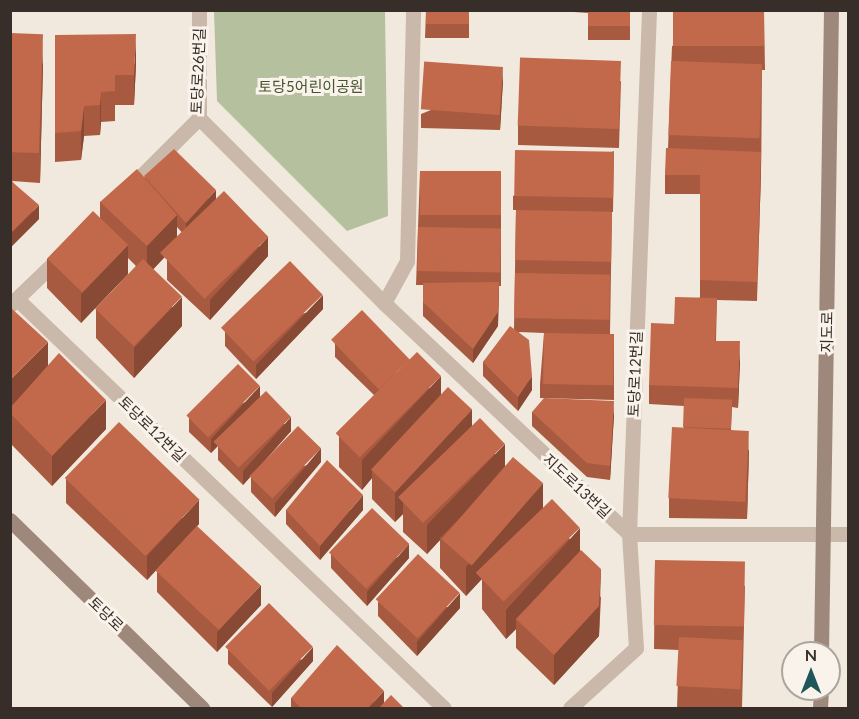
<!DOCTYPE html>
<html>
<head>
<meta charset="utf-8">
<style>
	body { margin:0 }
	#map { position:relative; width:859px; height:719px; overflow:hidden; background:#f2e9de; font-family:Lato,"Noto Sans KR",sans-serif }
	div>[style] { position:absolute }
	.green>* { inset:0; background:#b5c19e }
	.street>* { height:15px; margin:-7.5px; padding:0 7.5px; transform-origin:7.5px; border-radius:7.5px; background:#cab9aa }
	.secondary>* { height:15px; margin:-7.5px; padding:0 7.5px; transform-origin:7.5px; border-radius:7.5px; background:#9e887b }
	.wall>* { inset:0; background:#a85a40 }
	.shaded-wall>* { inset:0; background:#884a34 }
	.building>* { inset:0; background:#c3694b; transform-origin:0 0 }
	span { translate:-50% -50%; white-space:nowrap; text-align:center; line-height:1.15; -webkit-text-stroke:6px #faf3eb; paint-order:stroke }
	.street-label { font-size:15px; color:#382e29 }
	.park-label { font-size:15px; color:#47562e }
	.frame { position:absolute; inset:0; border:12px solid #382e29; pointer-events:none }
	.north { position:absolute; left:781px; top:641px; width:60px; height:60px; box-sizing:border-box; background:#faf3eb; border:2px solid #aca49d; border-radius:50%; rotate:0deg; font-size:16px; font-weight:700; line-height:24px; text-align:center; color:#382e29 }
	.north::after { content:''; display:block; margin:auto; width:21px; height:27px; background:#205559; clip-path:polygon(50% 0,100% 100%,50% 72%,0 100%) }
</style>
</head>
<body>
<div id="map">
	<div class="green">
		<i style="clip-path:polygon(214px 11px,385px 11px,388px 216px,347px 231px,217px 101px)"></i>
	</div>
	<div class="street">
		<i style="left:199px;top:118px;width:262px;rotate:45deg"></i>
		<i style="left:384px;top:303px;width:337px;rotate:43.3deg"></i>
		<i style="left:629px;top:534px;width:219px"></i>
		<i style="left:128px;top:189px;width:100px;rotate:-45deg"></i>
		<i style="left:199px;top:118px;width:108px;rotate:-90deg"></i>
		<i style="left:17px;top:299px;width:591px;rotate:43.77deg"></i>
		<i style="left:384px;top:303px;width:48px;rotate:-61.3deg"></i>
		<i style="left:407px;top:261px;width:251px;rotate:-88.6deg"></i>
		<i style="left:10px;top:305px;width:72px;rotate:-43.9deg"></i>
		<i style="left:570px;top:708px;width:89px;rotate:-42.3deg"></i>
		<i style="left:636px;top:648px;width:114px;rotate:-93.5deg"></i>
		<i style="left:629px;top:534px;width:524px;rotate:-87.81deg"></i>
	</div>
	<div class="secondary">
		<i style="left:10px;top:520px;width:269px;rotate:44.4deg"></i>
		<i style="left:821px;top:653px;width:643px;rotate:-89.11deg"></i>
		<i style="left:820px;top:708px;width:19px;rotate:-87deg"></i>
	</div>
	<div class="wall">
		<i style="clip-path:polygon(426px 10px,506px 10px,469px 12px,469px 38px,425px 38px)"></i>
		<i style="clip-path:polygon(546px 10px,630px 10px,630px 40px,588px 40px,588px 13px)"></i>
		<i style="clip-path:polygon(764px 10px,765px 70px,762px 70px,761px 172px,757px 301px,717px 300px,716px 341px,740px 361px,738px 408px,732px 407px,731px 430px,749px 451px,747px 519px,669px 518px,669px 498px,684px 427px,684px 406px,649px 404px,649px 385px,674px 324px,700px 297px,700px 194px,665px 194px,665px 175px,668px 148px,672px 46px)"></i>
		<i style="clip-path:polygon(10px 33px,43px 64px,40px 183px,12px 181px,39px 219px,10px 248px)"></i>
		<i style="clip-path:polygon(55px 35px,136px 64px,134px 105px,115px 105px,115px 121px,101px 122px,100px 135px,84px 136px,81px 160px,55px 162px)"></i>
		<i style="clip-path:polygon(503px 81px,500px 130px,421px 128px,421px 114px)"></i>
		<i style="clip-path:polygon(621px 81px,619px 148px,518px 145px,518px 125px)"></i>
		<i style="clip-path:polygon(614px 151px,613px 212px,561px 211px,612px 212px,610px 334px,614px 334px,614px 400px,540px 398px,540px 384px,544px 333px,519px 332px,532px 390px,518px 411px,483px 376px,483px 362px,514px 329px,516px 210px,513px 210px,513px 196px)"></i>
		<i style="clip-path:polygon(420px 171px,501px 171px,501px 286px,499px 286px,498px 326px,473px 363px,423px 316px,423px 285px,416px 285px)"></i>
		<i style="clip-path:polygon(144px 177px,216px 201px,268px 256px,210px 320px,167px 280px,167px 260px,186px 237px,177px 227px,177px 244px,153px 269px,182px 326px,134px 378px,96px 338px,96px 309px,136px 266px,128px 258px,128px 274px,81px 323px,47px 288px,47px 259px,100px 218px,100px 202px)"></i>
		<i style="clip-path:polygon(323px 309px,256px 379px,225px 346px,225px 331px)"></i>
		<i style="clip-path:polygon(335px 343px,441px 394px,472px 427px,543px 510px,580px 550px,601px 598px,599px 636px,554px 685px,516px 648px,516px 629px,506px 639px,482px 609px,482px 579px,497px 563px,466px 596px,440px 568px,440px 540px,427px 554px,403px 532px,403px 514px,395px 522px,372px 499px,372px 478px,362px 490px,339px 467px,339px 437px,376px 397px,335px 357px)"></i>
		<i style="clip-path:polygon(48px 366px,106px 429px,52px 486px,10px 443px,10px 413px)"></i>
		<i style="clip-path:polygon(260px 398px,291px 431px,243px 485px,218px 460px,218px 446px,211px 453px,189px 432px,189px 418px)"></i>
		<i style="clip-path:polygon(532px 412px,614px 415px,610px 480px,587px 477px,532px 426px)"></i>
		<i style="clip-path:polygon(321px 462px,275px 517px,251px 492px,251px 478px)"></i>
		<i style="clip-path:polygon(66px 479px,199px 524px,147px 580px,66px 503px)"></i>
		<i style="clip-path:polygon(286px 510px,363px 510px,320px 560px,286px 524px)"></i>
		<i style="clip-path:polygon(331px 554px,409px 558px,367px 606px,331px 568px)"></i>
		<i style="clip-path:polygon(655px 560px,745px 586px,742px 708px,677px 708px,679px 650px,654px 649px)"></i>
		<i style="clip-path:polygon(157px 572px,261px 605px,217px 652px,157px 592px)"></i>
		<i style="clip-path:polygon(378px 602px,460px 608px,417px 656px,378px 616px)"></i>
		<i style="clip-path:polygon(228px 650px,313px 661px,272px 707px,228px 664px)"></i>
		<i style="clip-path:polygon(291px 698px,384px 703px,404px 708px,291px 708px)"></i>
	</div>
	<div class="shaded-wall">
		<i style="clip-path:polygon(43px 34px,43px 64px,40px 183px,40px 153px)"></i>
		<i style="clip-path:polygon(136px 34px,136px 64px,134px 105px,134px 75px)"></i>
		<i style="clip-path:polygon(762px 64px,761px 172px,757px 301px,761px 152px)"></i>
		<i style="clip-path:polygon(503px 67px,503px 81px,500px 130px,500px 115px)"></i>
		<i style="clip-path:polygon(101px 92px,101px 122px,100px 135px,100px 105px)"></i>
		<i style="clip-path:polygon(84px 106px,84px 136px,81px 160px,81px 131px)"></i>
		<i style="clip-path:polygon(216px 190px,216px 204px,186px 237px,186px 223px)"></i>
		<i style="clip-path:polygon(39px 205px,39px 219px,10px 248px,10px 234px)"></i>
		<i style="clip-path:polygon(177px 215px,177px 244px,147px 276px,147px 246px)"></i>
		<i style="clip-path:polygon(268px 237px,268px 256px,210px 320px,210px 300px)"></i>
		<i style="clip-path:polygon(128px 245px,128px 274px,81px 323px,81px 294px)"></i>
		<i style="clip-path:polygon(499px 282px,498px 326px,473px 363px,473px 349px)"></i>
		<i style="clip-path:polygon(323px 295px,323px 309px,256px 379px,256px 365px)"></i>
		<i style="clip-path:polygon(182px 297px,182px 326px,134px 378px,134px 348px)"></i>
		<i style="clip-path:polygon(740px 341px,740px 361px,738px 408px,738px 388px)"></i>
		<i style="clip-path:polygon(48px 342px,48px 371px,10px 409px,10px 380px)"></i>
		<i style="clip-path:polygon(441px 376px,441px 405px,372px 470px,372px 478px,362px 490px,362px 460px)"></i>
		<i style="clip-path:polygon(532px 376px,532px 390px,518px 411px,518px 397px)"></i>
		<i style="clip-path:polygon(260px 386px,260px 400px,211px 453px,211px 439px)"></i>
		<i style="clip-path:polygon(106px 400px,106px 429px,52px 486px,52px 456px)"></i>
		<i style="clip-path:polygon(614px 401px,614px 415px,610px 480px,610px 466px)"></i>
		<i style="clip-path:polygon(472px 409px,472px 439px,403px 502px,403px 514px,395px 522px,395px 493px)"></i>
		<i style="clip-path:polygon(291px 417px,291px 431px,243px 485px,243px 471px)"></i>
		<i style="clip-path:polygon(749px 431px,749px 451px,747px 519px,747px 500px)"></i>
		<i style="clip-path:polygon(505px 444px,505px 473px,440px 538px,440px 540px,427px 554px,427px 525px)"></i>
		<i style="clip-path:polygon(321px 448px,321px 462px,275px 517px,275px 503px)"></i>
		<i style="clip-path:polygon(543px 483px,543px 513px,466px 596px,466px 567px)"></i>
		<i style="clip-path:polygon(363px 495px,363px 510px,320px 560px,320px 546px)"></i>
		<i style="clip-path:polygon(199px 500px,199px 524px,147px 580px,147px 556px)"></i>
		<i style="clip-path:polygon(580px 528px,580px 557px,516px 619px,516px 629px,506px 639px,506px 610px)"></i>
		<i style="clip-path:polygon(409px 544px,409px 558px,367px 606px,367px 592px)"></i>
		<i style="clip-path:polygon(601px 569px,599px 636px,554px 685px,554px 655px)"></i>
		<i style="clip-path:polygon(261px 585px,261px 605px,217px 652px,217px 632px)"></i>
		<i style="clip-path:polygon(460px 593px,460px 608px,417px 656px,417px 642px)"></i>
		<i style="clip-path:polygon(313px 647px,313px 661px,272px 707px,272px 693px)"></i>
		<i style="clip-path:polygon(384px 691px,384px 705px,380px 708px,368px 708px)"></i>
	</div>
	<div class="building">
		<i style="left:426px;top:10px;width:43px;height:14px"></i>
		<i style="left:588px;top:10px;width:42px;height:16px"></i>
		<i style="left:673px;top:10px;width:91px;height:36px"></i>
		<i style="left:10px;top:33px;width:33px;height:119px;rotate:2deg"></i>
		<i style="clip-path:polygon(136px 34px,134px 75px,115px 75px,115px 91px,101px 92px,100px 105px,84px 106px,81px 131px,55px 133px,55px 35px)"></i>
		<i style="left:621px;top:61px;width:68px;height:101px;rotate:92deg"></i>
		<i style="left:671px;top:61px;width:91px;height:74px;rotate:2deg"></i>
		<i style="left:503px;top:67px;width:48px;height:79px;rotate:94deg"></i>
		<i style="clip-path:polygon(666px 148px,761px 152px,757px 282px,700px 280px,700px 175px,665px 175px)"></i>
		<i style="clip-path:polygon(174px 149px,216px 190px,186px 223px,144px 176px)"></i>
		<i style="left:515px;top:150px;width:99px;height:46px;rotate:1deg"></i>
		<i style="clip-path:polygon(137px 169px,177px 215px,147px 246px,100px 202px)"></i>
		<i style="left:420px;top:171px;width:81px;height:44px"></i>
		<i style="clip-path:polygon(10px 180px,39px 205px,10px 234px)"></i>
		<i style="left:224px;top:191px;width:64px;height:89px;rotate:46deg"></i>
		<i style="left:516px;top:210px;width:96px;height:50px;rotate:1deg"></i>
		<i style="left:93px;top:211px;width:49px;height:66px;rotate:44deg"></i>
		<i style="left:418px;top:227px;width:83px;height:44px;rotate:1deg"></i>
		<i style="left:143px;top:259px;width:54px;height:69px;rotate:44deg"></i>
		<i style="left:290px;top:261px;width:47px;height:96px;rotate:46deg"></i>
		<i style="left:515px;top:273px;width:95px;height:45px;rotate:1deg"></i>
		<i style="clip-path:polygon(499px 282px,498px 312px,473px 349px,423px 302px,423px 283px)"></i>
		<i style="clip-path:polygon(675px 297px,717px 298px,715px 341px,740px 341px,738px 388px,649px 385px,651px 323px,674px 324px)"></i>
		<i style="clip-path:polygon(10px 307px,48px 342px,10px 380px)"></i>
		<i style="left:362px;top:310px;width:69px;height:43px;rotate:46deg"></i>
		<i style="clip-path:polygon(510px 326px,529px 340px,532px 376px,518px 397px,483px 362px)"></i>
		<i style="left:544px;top:333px;width:70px;height:51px;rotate:1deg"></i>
		<i style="left:417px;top:352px;width:34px;height:115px;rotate:45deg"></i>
		<i style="clip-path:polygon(59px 353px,106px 400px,52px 456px,10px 413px,10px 408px)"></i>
		<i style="left:238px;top:364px;width:31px;height:73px;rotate:45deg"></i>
		<i style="left:448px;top:387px;width:33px;height:113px;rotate:43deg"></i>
		<i style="left:266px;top:391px;width:36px;height:73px;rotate:46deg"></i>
		<i style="clip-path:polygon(544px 398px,614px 401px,610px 466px,587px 463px,532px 412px)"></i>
		<i style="left:684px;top:398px;width:48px;height:29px;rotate:2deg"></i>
		<i style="left:480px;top:418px;width:36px;height:114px;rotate:46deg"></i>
		<i style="left:119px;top:422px;width:112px;height:78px;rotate:44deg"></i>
		<i style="left:298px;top:426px;width:32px;height:70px;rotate:44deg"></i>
		<i style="left:672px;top:427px;width:77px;height:71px;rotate:3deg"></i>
		<i style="left:513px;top:457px;width:40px;height:109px;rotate:41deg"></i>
		<i style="clip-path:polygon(327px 460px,363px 495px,320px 546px,286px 510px)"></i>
		<i style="left:552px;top:499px;width:40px;height:106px;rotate:46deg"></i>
		<i style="left:372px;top:508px;width:52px;height:62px;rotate:44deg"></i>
		<i style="left:197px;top:526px;width:87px;height:61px;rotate:43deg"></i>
		<i style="clip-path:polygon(581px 550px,601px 569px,599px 606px,554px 655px,516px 619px)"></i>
		<i style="left:418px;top:554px;width:57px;height:62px;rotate:43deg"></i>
		<i style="left:655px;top:560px;width:90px;height:65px;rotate:1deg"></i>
		<i style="left:269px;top:603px;width:62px;height:62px;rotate:45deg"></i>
		<i style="left:679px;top:637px;width:64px;height:49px;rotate:3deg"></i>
		<i style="clip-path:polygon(337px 645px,384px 691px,368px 708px,301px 708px,291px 698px)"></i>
		<i style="clip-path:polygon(391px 695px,404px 708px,379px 708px)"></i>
	</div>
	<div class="street-label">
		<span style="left:198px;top:71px;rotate:-88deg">토당로26번길</span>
		<span style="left:827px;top:332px;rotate:-89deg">지도로</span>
		<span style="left:635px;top:374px;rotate:-88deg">토당로12번길</span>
		<span style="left:152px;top:429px;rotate:44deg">토당로12번길</span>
		<span style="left:577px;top:486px;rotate:43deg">지도로13번길</span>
		<span style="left:106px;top:614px;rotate:44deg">토당로</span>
	</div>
	<div class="park-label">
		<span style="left:311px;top:87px">토당5어린이공원</span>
	</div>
	<div class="frame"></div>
	<div class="north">N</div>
</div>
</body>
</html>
